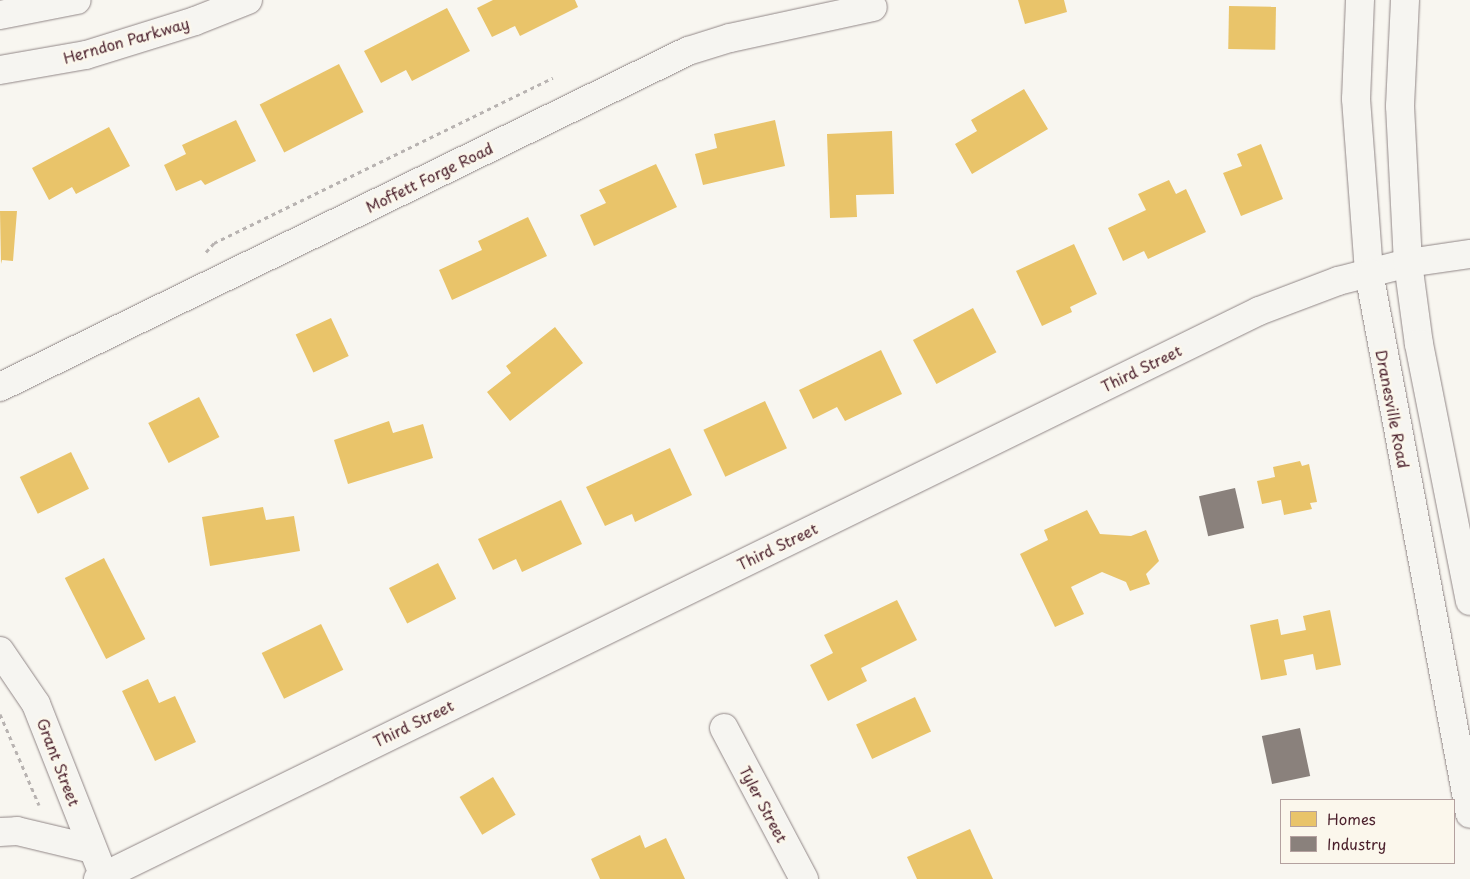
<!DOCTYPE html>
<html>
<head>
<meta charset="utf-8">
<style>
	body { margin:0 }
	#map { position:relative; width:1470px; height:879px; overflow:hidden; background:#f8f6f0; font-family:"Playpen Sans",sans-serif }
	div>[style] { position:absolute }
	.homes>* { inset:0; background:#e9c46a; transform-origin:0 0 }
	.industry>* { inset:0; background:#8a817c; transform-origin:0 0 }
	.path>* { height:3px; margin-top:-1.5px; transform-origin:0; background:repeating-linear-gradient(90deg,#b8b3b1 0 4px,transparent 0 8px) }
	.roads { filter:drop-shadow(0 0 1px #918787) drop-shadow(0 0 1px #918787) }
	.minor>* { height:28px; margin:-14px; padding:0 14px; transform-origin:14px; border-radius:14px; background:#f6f5f1 }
	.major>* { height:28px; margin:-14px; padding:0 14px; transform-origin:14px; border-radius:14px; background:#f6f5f1 }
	span { translate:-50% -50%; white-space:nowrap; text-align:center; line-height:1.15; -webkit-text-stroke:5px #fbf7ec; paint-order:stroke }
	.street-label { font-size:15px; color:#4a1f2b }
	.legend { position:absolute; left:1280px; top:799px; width:175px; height:65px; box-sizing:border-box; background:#fbf7ec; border:1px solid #b4a19f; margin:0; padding:6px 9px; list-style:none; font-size:15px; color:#4a1f2b }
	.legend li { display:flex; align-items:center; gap:10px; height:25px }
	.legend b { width:25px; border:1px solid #b4a19f }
</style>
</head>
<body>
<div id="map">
	<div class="homes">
		<i style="clip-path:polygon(493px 0,575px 0,578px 7px,520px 36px,515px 26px,492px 37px,477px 8px)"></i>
		<i style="clip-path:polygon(1018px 0,1064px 0,1067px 12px,1025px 24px)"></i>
		<i style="left:1229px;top:6px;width:47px;height:43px;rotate:1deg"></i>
		<i style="clip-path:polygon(447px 8px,470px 51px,412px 81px,406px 70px,381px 83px,364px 51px)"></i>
		<i style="left:339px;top:64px;width:54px;height:89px;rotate:63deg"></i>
		<i style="clip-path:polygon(1024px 89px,1048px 129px,972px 174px,955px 144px,977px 131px,971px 120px)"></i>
		<i style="clip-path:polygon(236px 120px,256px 161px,205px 185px,201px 180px,176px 191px,164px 165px,186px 154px,182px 145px)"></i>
		<i style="clip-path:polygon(775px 120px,785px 166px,703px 185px,695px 154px,717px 148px,714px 134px)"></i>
		<i style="clip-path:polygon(109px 127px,130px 166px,76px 194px,72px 187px,49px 200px,32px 168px)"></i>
		<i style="clip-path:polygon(892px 131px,894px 194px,856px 195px,857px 217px,830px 218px,827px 134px)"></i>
		<i style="clip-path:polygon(1261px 144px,1283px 199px,1241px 216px,1223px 173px,1242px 166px,1237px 154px)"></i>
		<i style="clip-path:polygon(656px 164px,677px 207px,594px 246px,580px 215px,606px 203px,599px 190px)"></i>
		<i style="clip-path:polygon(1169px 180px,1176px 194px,1186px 189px,1206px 232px,1148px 259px,1144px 251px,1123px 261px,1108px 228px,1146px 210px,1138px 194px)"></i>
		<i style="clip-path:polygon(0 211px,17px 211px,13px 261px,2px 260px,1px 264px)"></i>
		<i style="clip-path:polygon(528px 217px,547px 256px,452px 300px,439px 270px,482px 250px,478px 241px)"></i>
		<i style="clip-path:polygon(1074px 244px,1097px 294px,1070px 307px,1072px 312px,1042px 326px,1016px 271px)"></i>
		<i style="left:973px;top:308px;width:50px;height:68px;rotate:62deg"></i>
		<i style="left:331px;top:318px;width:42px;height:39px;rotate:65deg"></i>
		<i style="clip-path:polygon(555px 327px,583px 363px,510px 421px,487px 392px,511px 373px,506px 366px)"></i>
		<i style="clip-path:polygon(881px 350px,902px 394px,845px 421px,837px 407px,813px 419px,799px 390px)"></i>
		<i style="left:199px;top:397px;width:45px;height:57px;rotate:63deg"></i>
		<i style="left:765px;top:401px;width:52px;height:68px;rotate:65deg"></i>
		<i style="clip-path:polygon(389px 421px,393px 433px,423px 424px,433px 458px,348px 484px,334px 440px)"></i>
		<i style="clip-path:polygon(670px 448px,692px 495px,635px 522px,632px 514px,605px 526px,586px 487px)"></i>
		<i style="left:71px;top:452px;width:41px;height:57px;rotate:64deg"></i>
		<i style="clip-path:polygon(1300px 461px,1302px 466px,1309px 464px,1317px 502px,1310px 503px,1312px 509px,1284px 515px,1281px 500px,1262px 504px,1257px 481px,1275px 477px,1273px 467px)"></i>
		<i style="clip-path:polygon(561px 500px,582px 544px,522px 572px,516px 559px,493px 570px,478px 539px)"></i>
		<i style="clip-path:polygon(263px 507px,266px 520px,294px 516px,300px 551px,210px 566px,202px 517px)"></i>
		<i style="clip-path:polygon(1087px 510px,1100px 534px,1131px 536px,1146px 530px,1159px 561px,1146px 574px,1150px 584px,1130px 591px,1126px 582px,1102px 572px,1071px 587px,1084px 614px,1055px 627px,1020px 554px,1048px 540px,1044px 530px)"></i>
		<i style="left:104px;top:558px;width:91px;height:44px;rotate:63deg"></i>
		<i style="left:438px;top:563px;width:40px;height:55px;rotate:63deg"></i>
		<i style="clip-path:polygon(897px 600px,917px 640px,861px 668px,867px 681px,828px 701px,810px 665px,833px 653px,824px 635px)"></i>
		<i style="clip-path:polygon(1330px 610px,1341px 665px,1316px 670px,1313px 654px,1284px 660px,1287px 675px,1261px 680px,1250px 625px,1278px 619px,1281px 635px,1306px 630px,1303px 616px)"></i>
		<i style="left:321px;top:624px;width:51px;height:66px;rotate:64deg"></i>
		<i style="clip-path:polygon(148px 679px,159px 703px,175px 696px,196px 742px,155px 761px,122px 691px)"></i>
		<i style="left:915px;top:697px;width:38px;height:65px;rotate:65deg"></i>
		<i style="left:493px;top:777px;width:44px;height:39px;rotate:59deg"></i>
		<i style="clip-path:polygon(970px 829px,993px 879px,917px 879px,907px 857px)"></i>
		<i style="clip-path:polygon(640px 835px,645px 848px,666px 838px,685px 879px,600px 879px,591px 859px)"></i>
	</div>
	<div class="industry">
		<i style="left:1235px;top:488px;width:41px;height:37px;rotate:77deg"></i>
		<i style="left:1300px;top:728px;width:49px;height:39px;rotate:78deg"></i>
	</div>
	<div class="path">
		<i style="left:206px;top:252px;width:12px;rotate:-48deg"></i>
		<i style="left:214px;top:243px;width:377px;rotate:-26deg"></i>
		<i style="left:0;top:714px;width:99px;rotate:66.8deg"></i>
	</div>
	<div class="roads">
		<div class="minor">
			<i style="left:0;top:387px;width:766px;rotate:-26.03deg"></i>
			<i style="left:688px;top:51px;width:44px;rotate:-17.2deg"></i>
			<i style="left:730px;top:38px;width:146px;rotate:-12.2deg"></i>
			<i style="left:0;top:651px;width:64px;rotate:55.8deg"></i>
			<i style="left:36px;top:704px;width:188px;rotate:68.5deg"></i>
			<i style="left:724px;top:728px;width:171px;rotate:62.1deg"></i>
			<i style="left:0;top:832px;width:17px;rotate:-3deg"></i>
			<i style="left:17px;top:831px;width:77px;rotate:13.5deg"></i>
			<i style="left:98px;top:879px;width:1292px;rotate:-26.07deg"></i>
			<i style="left:1259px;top:311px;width:85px;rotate:-20.8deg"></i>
			<i style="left:1338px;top:281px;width:72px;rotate:-14.4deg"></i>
			<i style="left:1408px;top:263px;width:63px;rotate:-8.3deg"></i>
		</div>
		<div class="major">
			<i style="left:1360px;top:0;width:99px;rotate:92.3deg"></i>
			<i style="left:1356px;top:99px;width:174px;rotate:85.7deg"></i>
			<i style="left:1369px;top:273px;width:550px;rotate:79.43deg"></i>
			<i style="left:1405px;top:0;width:106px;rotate:92.7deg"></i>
			<i style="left:1400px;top:106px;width:157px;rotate:87.1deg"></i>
			<i style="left:1408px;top:263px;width:82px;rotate:82.3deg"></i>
			<i style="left:1419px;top:344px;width:262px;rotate:78.8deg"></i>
			<i style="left:0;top:15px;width:78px;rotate:-11deg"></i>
			<i style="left:0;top:70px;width:87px;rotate:-9.9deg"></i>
			<i style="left:86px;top:55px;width:114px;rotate:-17.3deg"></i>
			<i style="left:195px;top:21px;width:57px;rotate:-21.6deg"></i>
		</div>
	</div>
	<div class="street-label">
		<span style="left:126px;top:40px;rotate:-16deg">Herndon Parkway</span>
		<span style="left:429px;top:177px;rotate:-26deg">Moffett Forge Road</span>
		<span style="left:1141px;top:368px;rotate:-26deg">Third Street</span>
		<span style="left:1393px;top:409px;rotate:79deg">Dranesville Road</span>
		<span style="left:777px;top:546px;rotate:-26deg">Third Street</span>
		<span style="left:413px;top:723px;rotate:-26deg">Third Street</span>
		<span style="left:59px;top:762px;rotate:69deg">Grant Street</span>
		<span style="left:764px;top:804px;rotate:62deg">Tyler Street</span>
	</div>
	<ul class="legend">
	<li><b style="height:14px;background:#e9c46a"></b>Homes</li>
	<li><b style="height:14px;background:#8a817c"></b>Industry</li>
	</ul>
</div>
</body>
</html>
